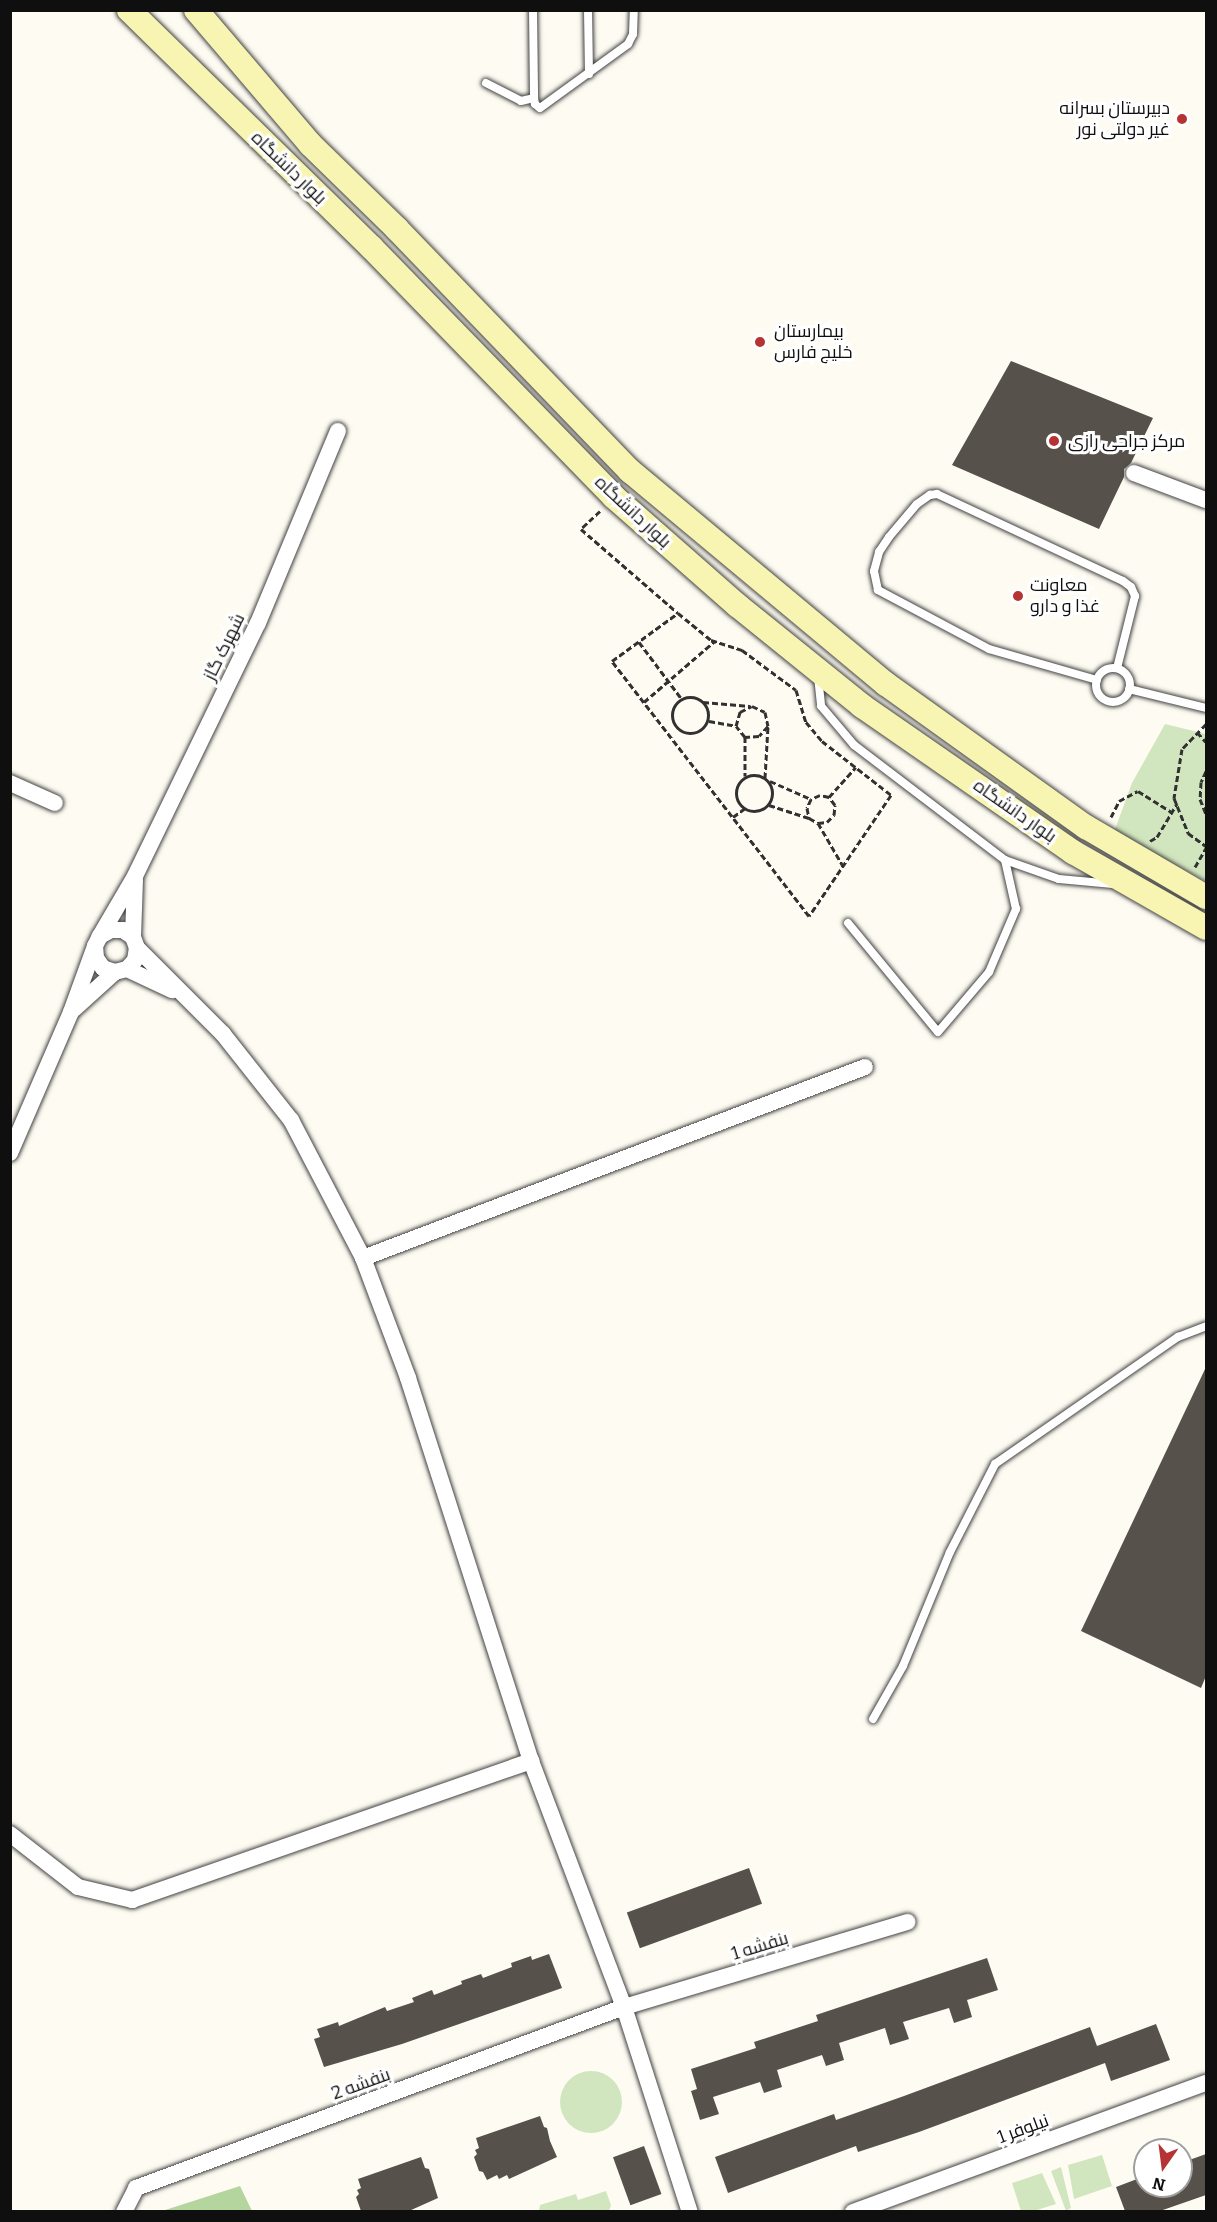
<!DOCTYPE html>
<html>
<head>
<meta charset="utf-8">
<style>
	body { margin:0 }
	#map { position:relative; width:1217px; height:2222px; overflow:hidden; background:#fefcf2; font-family:Bitter,Cairo,serif }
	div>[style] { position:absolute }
	.green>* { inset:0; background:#d1e6be }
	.round { border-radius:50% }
	.forest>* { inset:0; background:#b4d69e }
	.building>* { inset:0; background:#57514c; transform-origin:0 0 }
	.path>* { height:3px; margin-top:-1.5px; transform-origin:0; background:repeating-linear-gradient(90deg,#313131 0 6px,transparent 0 9px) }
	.path>.ring { margin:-1.5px; padding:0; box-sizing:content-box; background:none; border:3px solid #313131; border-radius:50% }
	.roads { filter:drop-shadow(0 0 2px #424242) drop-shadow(0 0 2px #424242) }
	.lane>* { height:8px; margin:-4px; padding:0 4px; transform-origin:4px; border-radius:4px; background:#fff }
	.lane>.ring { margin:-4px; padding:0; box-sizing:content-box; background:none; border:8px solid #fff; border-radius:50% }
	.street>* { height:16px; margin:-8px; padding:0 8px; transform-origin:8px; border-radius:8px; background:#fff }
	.secondary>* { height:24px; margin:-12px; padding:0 12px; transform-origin:12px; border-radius:12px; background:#f8f5b3 }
	.dots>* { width:16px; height:16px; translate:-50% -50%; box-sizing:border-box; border:3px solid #fff; border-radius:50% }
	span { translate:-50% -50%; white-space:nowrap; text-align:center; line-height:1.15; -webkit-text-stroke:6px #fff; paint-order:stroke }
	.poi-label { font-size:18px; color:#0f0f0f }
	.right { translate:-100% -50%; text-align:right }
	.left { translate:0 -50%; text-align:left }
	.street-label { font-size:18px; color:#0f0f0f }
	.frame { position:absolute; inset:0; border:12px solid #0f0f0f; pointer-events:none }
	.north { position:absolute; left:1133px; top:2138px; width:60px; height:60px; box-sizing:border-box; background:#fff; border:2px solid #9f9f9f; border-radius:50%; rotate:194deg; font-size:16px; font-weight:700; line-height:24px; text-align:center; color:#0f0f0f }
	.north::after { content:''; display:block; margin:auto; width:21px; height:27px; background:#b53332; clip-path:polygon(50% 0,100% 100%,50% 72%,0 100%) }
</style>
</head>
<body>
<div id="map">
	<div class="green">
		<i style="clip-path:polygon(1165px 724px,1206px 734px,1206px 881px,1114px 832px,1132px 783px)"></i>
		<i class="round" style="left:560px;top:2071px;width:62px;height:62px"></i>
		<i style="clip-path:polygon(1102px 2155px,1112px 2186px,1074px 2199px,1068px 2165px)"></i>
		<i style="clip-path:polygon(1061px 2167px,1071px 2208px,1066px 2211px,1051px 2171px)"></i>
		<i style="clip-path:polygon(1042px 2173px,1056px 2204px,1034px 2211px,1021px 2211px,1012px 2183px)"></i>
		<i style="clip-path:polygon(606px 2191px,611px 2205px,609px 2211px,539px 2211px,540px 2205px,576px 2194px,578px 2200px)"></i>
	</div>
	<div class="forest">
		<i style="clip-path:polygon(240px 2186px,252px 2211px,162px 2211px)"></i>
	</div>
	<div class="building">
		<i style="clip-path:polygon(1011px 361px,1153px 418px,1131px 463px,1124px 469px,1124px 477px,1099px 529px,952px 465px)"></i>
		<i style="clip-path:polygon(1206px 1367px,1206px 1676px,1201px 1688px,1081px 1631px)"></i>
		<i style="left:749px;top:1868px;width:38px;height:130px;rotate:70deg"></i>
		<i style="clip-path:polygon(549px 1954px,562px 1988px,402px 2044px,324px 2067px,314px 2039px,320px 2037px,317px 2029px,338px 2022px,339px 2026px,385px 2007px,387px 2011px,414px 2002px,412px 1998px,432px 1990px,434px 1995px,462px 1984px,461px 1981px,481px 1974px,483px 1978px,512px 1967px,511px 1963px,531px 1956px,532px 1960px)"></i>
		<i style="clip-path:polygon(987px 1958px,998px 1990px,967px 2000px,972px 2017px,954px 2023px,949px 2008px,903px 2022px,909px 2039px,890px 2045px,885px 2028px,839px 2043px,844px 2060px,826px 2066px,822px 2055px,777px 2070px,782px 2087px,764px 2093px,760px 2082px,713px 2097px,719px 2114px,700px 2120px,691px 2091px,697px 2089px,691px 2069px,756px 2048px,754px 2042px,818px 2021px,816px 2015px)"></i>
		<i style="clip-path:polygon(1156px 2024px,1170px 2060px,1111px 2081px,1105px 2063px,919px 2132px,858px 2152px,856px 2146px,728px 2193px,715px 2157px,834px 2114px,836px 2120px,904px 2096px,1090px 2027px,1097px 2046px)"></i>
		<i style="clip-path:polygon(540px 2116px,544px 2127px,547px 2128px,550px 2141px,557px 2157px,509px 2179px,507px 2175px,499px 2179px,497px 2175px,487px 2180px,483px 2172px,479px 2171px,474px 2157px,477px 2154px,475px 2150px,479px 2148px,476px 2138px)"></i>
		<i style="left:644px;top:2146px;width:51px;height:33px;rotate:70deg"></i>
		<i style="clip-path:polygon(1206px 2154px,1206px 2195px,1160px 2211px,1125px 2211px,1116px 2187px,1145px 2176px,1145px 2186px,1181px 2186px,1181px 2163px)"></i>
		<i style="clip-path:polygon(421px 2157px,425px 2168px,429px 2169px,438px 2198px,409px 2211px,361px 2211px,356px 2197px,359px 2194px,357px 2190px,361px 2188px,358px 2179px)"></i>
	</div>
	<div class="path">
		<i style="left:600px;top:511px;width:26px;rotate:137deg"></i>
		<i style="left:581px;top:529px;width:128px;rotate:40.9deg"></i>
		<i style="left:678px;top:613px;width:43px;rotate:39.3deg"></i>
		<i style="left:711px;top:640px;width:33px;rotate:18deg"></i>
		<i style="left:742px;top:650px;width:67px;rotate:36.5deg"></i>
		<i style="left:796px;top:690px;width:34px;rotate:73deg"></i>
		<i style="left:806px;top:722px;width:25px;rotate:50deg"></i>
		<i style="left:822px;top:741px;width:88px;rotate:38deg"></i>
		<i style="left:891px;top:795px;width:146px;rotate:124.1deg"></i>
		<i style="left:809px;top:916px;width:322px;rotate:-127.7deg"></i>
		<i style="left:612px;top:661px;width:82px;rotate:-36deg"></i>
		<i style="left:639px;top:642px;width:70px;rotate:53.1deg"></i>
		<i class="ring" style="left:672px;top:697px;width:33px;height:33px"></i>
		<i style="left:644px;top:702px;width:94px;rotate:-40.7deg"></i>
		<i style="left:703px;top:702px;width:47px;rotate:4.9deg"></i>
		<i style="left:752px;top:706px;width:14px;rotate:25deg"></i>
		<i style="left:765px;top:712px;width:14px;rotate:78deg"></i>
		<i style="left:768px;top:726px;width:13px;rotate:132deg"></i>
		<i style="left:759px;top:736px;width:14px;rotate:176deg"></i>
		<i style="left:745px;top:737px;width:14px;rotate:-129deg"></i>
		<i style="left:736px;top:726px;width:15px;rotate:-74deg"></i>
		<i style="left:740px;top:712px;width:13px;rotate:-27deg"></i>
		<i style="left:709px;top:721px;width:27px;rotate:10deg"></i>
		<i style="left:1206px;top:724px;width:35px;rotate:134deg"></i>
		<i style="left:1182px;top:749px;width:50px;rotate:99.3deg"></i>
		<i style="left:1174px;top:798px;width:38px;rotate:68deg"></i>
		<i style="left:1188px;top:833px;width:22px;rotate:36deg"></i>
		<i style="left:1197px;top:732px;width:13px;rotate:48deg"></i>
		<i style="left:745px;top:737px;width:39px;rotate:90deg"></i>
		<i style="left:1206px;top:771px;width:12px;rotate:114deg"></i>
		<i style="left:1201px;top:782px;width:17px;rotate:93deg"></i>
		<i style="left:1200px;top:799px;width:16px;rotate:68deg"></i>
		<i class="ring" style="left:736px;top:775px;width:33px;height:33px"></i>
		<i style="left:765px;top:778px;width:52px;rotate:-86.7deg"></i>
		<i style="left:770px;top:781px;width:45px;rotate:23.7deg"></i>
		<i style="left:829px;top:797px;width:40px;rotate:-48deg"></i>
		<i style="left:769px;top:805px;width:42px;rotate:18deg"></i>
		<i style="left:733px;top:817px;width:14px;rotate:-36deg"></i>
		<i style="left:1111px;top:817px;width:18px;rotate:-63deg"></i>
		<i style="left:1119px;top:801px;width:21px;rotate:-28deg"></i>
		<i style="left:1138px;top:791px;width:40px;rotate:32deg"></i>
		<i style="left:818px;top:823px;width:9px;rotate:-6deg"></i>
		<i style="left:827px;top:822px;width:10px;rotate:-45deg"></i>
		<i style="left:834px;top:815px;width:10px;rotate:-84deg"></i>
		<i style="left:835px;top:805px;width:10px;rotate:-127deg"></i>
		<i style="left:829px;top:797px;width:9px;rotate:-167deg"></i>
		<i style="left:820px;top:795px;width:10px;rotate:156deg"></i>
		<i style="left:811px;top:799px;width:10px;rotate:114deg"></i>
		<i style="left:807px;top:808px;width:10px;rotate:79deg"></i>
		<i style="left:809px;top:818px;width:10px;rotate:29deg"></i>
		<i style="left:818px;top:823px;width:50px;rotate:59.8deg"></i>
		<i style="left:1150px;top:841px;width:8px;rotate:-30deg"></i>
		<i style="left:1157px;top:837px;width:39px;rotate:-59deg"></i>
		<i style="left:1195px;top:867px;width:22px;rotate:-60deg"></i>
	</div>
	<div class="roads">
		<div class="lane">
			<i style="left:533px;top:10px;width:88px;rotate:89.3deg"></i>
			<i style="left:534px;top:98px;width:6px;rotate:81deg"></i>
			<i style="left:535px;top:104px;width:6px;rotate:39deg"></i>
			<i style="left:540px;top:108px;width:109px;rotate:-36deg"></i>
			<i style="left:628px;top:44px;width:11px;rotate:-63deg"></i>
			<i style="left:633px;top:34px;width:24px;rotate:-88deg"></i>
			<i style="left:588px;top:10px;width:64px;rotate:89.1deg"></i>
			<i style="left:486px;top:83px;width:39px;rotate:27deg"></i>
			<i style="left:521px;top:101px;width:13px;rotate:-13deg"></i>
			<i class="ring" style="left:1096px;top:668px;width:26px;height:26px"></i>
			<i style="left:818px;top:676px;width:30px;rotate:84deg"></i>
			<i style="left:821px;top:706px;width:51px;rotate:49.8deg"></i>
			<i style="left:854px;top:745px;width:190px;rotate:37.3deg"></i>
			<i style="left:1005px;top:860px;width:57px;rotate:19.4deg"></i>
			<i style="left:1059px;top:879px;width:54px;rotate:5.3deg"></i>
			<i style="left:1097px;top:680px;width:112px;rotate:-164deg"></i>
			<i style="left:989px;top:649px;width:126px;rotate:-152deg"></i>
			<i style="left:878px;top:590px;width:19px;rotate:-102deg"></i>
			<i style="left:874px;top:571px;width:20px;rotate:-75deg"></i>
			<i style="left:879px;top:552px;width:18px;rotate:-56deg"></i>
			<i style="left:889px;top:537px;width:43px;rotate:-49.7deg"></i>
			<i style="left:917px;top:504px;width:16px;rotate:-35deg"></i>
			<i style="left:930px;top:495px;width:7px;rotate:-8deg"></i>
			<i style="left:937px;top:494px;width:205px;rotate:25.1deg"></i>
			<i style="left:1123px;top:581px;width:10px;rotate:37deg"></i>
			<i style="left:1131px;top:587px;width:10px;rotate:66deg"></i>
			<i style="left:1135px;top:596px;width:74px;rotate:104deg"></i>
			<i style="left:1129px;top:689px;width:79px;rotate:13.9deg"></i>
			<i style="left:848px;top:923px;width:141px;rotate:50.5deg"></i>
			<i style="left:938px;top:1032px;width:79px;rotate:-49.6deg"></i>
			<i style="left:989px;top:972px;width:69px;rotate:-66.8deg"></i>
			<i style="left:1016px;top:909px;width:50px;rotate:-102.7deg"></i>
			<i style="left:873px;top:1719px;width:61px;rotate:-60.5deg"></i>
			<i style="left:903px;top:1666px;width:123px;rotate:-67.6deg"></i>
			<i style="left:950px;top:1552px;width:99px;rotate:-62.9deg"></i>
			<i style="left:995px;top:1464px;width:223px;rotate:-34.8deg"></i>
			<i style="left:1178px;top:1337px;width:30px;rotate:-21deg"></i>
		</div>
		<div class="street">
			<i style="left:1134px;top:473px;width:77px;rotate:20.6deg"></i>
			<i style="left:10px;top:783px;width:49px;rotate:24deg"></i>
			<i style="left:100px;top:936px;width:69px;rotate:-59.7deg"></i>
			<i style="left:135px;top:876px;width:281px;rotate:-64.1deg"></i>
			<i style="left:258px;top:623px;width:208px;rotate:-67.4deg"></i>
			<i style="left:133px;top:937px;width:57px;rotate:-88deg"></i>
			<i style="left:137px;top:948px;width:122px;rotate:45deg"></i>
			<i style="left:223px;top:1034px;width:110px;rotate:51.7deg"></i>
			<i style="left:291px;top:1120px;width:156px;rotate:62.4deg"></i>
			<i style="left:363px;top:1258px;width:128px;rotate:69.4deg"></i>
			<i style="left:408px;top:1378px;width:402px;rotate:72.2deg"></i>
			<i style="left:531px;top:1761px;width:263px;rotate:69.3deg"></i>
			<i style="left:624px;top:2007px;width:215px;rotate:72.2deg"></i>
			<i style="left:127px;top:969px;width:50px;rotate:25deg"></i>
			<i style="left:74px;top:1009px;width:55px;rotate:-42.1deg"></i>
			<i style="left:115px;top:972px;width:12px;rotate:-14deg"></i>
			<i style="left:127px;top:969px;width:12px;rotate:-48deg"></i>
			<i style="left:135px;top:960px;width:12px;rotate:-81deg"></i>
			<i style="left:137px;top:948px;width:12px;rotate:-110deg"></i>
			<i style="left:133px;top:937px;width:12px;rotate:-145deg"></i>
			<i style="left:123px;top:930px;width:12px;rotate:180deg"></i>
			<i style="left:111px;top:930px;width:13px;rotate:151deg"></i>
			<i style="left:100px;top:936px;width:11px;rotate:117deg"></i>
			<i style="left:95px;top:946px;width:12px;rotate:85deg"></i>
			<i style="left:96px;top:958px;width:12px;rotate:55deg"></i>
			<i style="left:103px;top:968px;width:13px;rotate:18deg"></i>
			<i style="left:10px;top:1153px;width:154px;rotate:-66.6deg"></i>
			<i style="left:71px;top:1012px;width:70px;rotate:-70deg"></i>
			<i style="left:363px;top:1258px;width:537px;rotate:-20.83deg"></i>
			<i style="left:10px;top:1834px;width:86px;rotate:37.9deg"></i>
			<i style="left:78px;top:1887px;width:56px;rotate:13.5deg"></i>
			<i style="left:132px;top:1900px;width:423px;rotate:-19.2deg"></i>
			<i style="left:124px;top:2212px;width:27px;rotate:-63deg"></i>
			<i style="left:136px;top:2188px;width:520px;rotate:-20.35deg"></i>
			<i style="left:624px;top:2007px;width:296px;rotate:-16.7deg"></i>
			<i style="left:853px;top:2212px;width:376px;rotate:-20.1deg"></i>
		</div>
		<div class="secondary">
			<i style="left:129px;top:10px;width:340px;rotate:44.4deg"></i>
			<i style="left:372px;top:248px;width:347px;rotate:45.8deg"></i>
			<i style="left:614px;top:497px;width:164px;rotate:41.3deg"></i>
			<i style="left:737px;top:605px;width:161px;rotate:38.9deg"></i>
			<i style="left:862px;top:706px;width:257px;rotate:34.7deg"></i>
			<i style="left:1073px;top:852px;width:153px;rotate:29.7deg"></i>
			<i style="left:196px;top:10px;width:177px;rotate:49.6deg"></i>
			<i style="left:311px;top:145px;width:120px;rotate:44.3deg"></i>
			<i style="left:397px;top:229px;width:336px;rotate:46.1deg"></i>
			<i style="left:630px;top:471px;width:333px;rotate:39.8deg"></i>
			<i style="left:886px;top:684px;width:246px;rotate:35.6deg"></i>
			<i style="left:1086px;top:827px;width:139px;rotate:30.3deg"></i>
		</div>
	</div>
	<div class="dots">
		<i style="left:1182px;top:119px;background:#b53332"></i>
		<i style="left:760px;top:342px;background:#b53332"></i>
		<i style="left:1054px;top:441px;background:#b53332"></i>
		<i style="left:1018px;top:596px;background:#b53332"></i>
	</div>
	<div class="poi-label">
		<span class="right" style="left:1170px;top:119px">دبیرستان بسرانه<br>غیر دولتی نور</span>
		<span class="left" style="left:774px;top:342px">بیمارستان<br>خلیج فارس</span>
		<span class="left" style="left:1068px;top:441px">مرکز جراحی رازی</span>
		<span class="left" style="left:1030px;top:596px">معاونت<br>غذا و دارو</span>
	</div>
	<div class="street-label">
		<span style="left:289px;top:168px;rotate:44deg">بلوار دانشگاه</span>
		<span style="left:633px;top:512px;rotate:43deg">بلوار دانشگاه</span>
		<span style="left:224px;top:647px;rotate:-64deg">شهرک گاز</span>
		<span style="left:1015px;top:811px;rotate:35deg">بلوار دانشگاه</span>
		<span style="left:760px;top:1946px;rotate:-17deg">بنفشه 1</span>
		<span style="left:361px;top:2084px;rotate:-20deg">بنفشه 2</span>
		<span style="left:1023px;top:2129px;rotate:-20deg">نیلوفر 1</span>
	</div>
	<div class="frame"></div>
	<div class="north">N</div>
</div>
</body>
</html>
